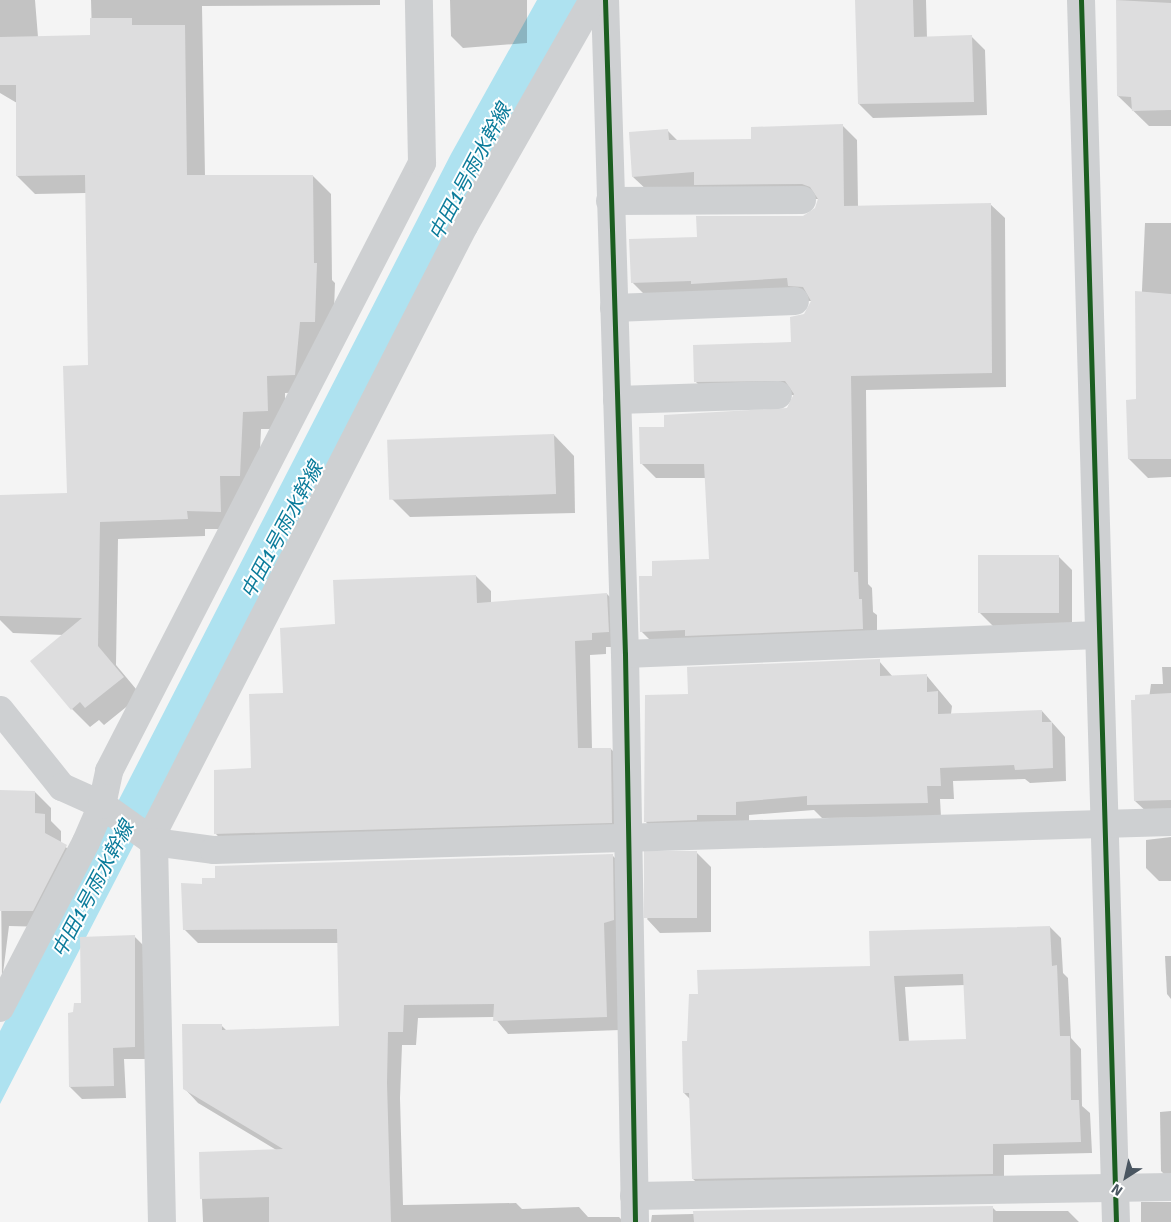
<!DOCTYPE html>
<html>
<head>
<meta charset="utf-8">
<style>
	body { margin:0 }
	#map { position:relative; width:1171px; height:1222px; overflow:hidden; background:#f4f4f4; font-family:Signika,"Noto Sans JP",sans-serif }
	div>[style] { position:absolute }
	.water>* { inset:0; background:#aee2f0 }
	.shadow>* { inset:0; background:#0003; transform-origin:0 0 }
	.building>* { inset:0; background:#ddddde; transform-origin:0 0 }
	.street>* { height:28px; margin:-14px; padding:0 14px; transform-origin:14px; border-radius:14px; background:#ced0d2 }
	.cycleway>* { height:5px; margin:-2.5px; padding:0 2.5px; transform-origin:2.5px; border-radius:2.5px; background:#1b5e20 }
	span { translate:-50% -50%; white-space:nowrap; text-align:center; line-height:1.15; -webkit-text-stroke:4px #fff; paint-order:stroke }
	.water-label { font-size:20px; color:#0c7c9b; font-style:italic }
	.north { position:absolute; left:1101px; top:1152px; width:50px; height:50px; -webkit-text-stroke:4px #fff; paint-order:stroke; rotate:215deg; font-size:14px; font-weight:700; line-height:20px; text-align:center; color:#4a5661 }
	.north::after { content:''; display:block; margin:auto; width:18px; height:22px; background:#4a5661; clip-path:polygon(50% 0,100% 100%,50% 72%,0 100%) }
</style>
</head>
<body>
<div id="map">
	<div class="water">
		<i style="clip-path:polygon(537px 0,578px 0,263px 594px,0 1104px,0 1031px,451px 154px)"></i>
	</div>
	<div class="shadow">
		<i style="clip-path:polygon(0 0,35px 0,38px 37px,92px 36px,91px 0,380px 0,380px 5px,202px 6px,205px 176px,313px 176px,331px 194px,332px 280px,335px 283px,333px 339px,312px 392px,285px 393px,285px 429px,261px 429px,258px 494px,238px 529px,205px 529px,205px 536px,118px 539px,116px 665px,141px 695px,104px 725px,99px 720px,90px 727px,72px 709px,64px 635px,13px 633px,0 620px,0 497px,69px 494px,89px 367px,86px 193px,35px 194px,17px 176px,17px 103px,0 93px)"></i>
		<i style="clip-path:polygon(450px 0,543px 0,527px 0,527px 43px,463px 48px,451px 36px)"></i>
		<i style="clip-path:polygon(856px 0,926px 0,927px 38px,971px 36px,985px 50px,987px 115px,873px 118px,859px 104px)"></i>
		<i style="clip-path:polygon(1117px 0,1171px 0,1171px 126px,1149px 126px,1118px 96px)"></i>
		<i style="clip-path:polygon(842px 125px,857px 140px,858px 207px,990px 204px,1005px 218px,1006px 387px,866px 390px,868px 584px,872px 588px,873px 612px,877px 615px,877px 643px,656px 646px,641px 631px,654px 577px,710px 560px,706px 478px,656px 478px,641px 463px,665px 428px,787px 409px,794px 395px,710px 396px,695px 381px,792px 343px,812px 301px,647px 297px,632px 282px,698px 238px,803px 217px,816px 209px,819px 199px,710px 199px,648px 191px,633px 177px,668px 131px,678px 141px,752px 140px)"></i>
		<i style="clip-path:polygon(1145px 223px,1171px 223px,1171px 477px,1148px 478px,1129px 459px,1137px 401px)"></i>
		<i style="clip-path:polygon(554px 435px,574px 456px,575px 513px,410px 517px,390px 497px)"></i>
		<i style="clip-path:polygon(1058px 556px,1072px 570px,1072px 626px,994px 627px,980px 613px)"></i>
		<i style="clip-path:polygon(476px 576px,491px 591px,491px 603px,607px 594px,622px 609px,623px 647px,606px 647px,606px 654px,590px 655px,592px 749px,611px 749px,625px 764px,627px 837px,230px 849px,216px 834px,252px 769px,284px 694px,336px 625px)"></i>
		<i style="clip-path:polygon(879px 661px,893px 677px,927px 676px,952px 706px,951px 714px,1042px 711px,1065px 737px,1066px 781px,1030px 783px,1025px 779px,953px 781px,954px 799px,940px 799px,941px 817px,822px 818px,814px 810px,749px 815px,749px 828px,658px 835px,645px 821px,689px 695px)"></i>
		<i style="clip-path:polygon(1162px 667px,1171px 667px,1171px 820px,1149px 814px,1135px 801px,1151px 684px,1163px 684px)"></i>
		<i style="clip-path:polygon(0 791px,35px 792px,51px 808px,51px 821px,61px 831px,61px 843px,83px 862px,49px 927px,9px 926px,2px 981px)"></i>
		<i style="clip-path:polygon(1171px 837px,1171px 881px,1159px 881px,1146px 868px,1146px 840px)"></i>
		<i style="clip-path:polygon(697px 853px,711px 867px,711px 932px,660px 933px,647px 919px)"></i>
		<i style="clip-path:polygon(612px 855px,626px 869px,620px 1030px,508px 1034px,494px 1017px,418px 1018px,416px 1045px,402px 1045px,400px 1098px,403px 1205px,516px 1203px,522px 1209px,579px 1207px,588px 1217px,619px 1217px,624px 1222px,203px 1222px,200px 1153px,278px 1151px,198px 1103px,185px 1089px,221px 1025px,227px 1031px,340px 1027px,339px 943px,198px 943px,184px 929px,204px 885px)"></i>
		<i style="clip-path:polygon(evenodd,1050px 927px,1061px 938px,1063px 973px,1068px 978px,1071px 1038px,1081px 1049px,1082px 1106px,1090px 1113px,1092px 1153px,1004px 1155px,1004px 1185px,705px 1190px,693px 1179px,690px 1099px,684px 1093px,688px 1042px,871px 967px,1050px 927px,965px 985px,967px 1040px,909px 1042px,905px 987px,965px 985px)"></i>
		<i style="clip-path:polygon(134px 936px,146px 948px,147px 1059px,124px 1059px,126px 1098px,82px 1099px,70px 1087px,75px 1014px)"></i>
		<i style="clip-path:polygon(1165px 956px,1171px 956px,1171px 999px,1167px 994px)"></i>
		<i style="clip-path:polygon(1171px 1111px,1171px 1181px,1161px 1171px,1160px 1112px)"></i>
		<i style="left:1171px;top:1202px;width:20px;height:30px;rotate:90deg"></i>
		<i style="clip-path:polygon(992px 1207px,996px 1211px,1068px 1211px,1079px 1222px,651px 1222px,652px 1215px)"></i>
	</div>
	<div class="building">
		<i style="clip-path:polygon(855px 0,913px 0,914px 37px,972px 35px,974px 102px,858px 104px)"></i>
		<i style="clip-path:polygon(1116px 0,1171px 3px,1171px 110px,1132px 111px,1131px 97px,1117px 96px)"></i>
		<i style="clip-path:polygon(90px 18px,132px 18px,132px 25px,185px 25px,187px 175px,313px 175px,314px 263px,317px 263px,315px 322px,300px 322px,295px 375px,267px 376px,268px 411px,243px 412px,240px 476px,220px 476px,221px 512px,187px 511px,188px 519px,100px 522px,98px 646px,124px 677px,85px 708px,80px 702px,71px 710px,30px 661px,82px 618px,0 616px,0 495px,67px 493px,63px 366px,88px 365px,85px 175px,16px 176px,16px 85px,0 85px,0 37px,90px 35px)"></i>
		<i style="clip-path:polygon(843px 124px,844px 206px,991px 203px,992px 373px,851px 376px,854px 572px,858px 572px,859px 599px,862px 599px,863px 629px,685px 636px,685px 630px,640px 632px,639px 576px,652px 576px,652px 561px,709px 559px,704px 464px,640px 464px,639px 427px,664px 427px,664px 415px,787px 408px,794px 394px,785px 381px,694px 382px,693px 345px,791px 342px,790px 317px,804px 314px,811px 301px,803px 287px,788px 286px,787px 278px,691px 284px,691px 281px,631px 283px,629px 239px,697px 237px,696px 216px,803px 216px,815px 208px,818px 199px,810px 187px,802px 184px,694px 185px,694px 172px,632px 177px,629px 132px,668px 129px,669px 140px,751px 139px,751px 127px)"></i>
		<i style="clip-path:polygon(1135px 291px,1171px 294px,1171px 459px,1128px 459px,1126px 400px,1136px 399px)"></i>
		<i style="left:554px;top:434px;width:60px;height:167px;rotate:88deg"></i>
		<i style="left:1059px;top:555px;width:58px;height:81px;rotate:90deg"></i>
		<i style="clip-path:polygon(476px 575px,477px 603px,607px 593px,609px 632px,592px 633px,592px 640px,575px 641px,578px 748px,611px 748px,612px 823px,214px 834px,214px 770px,251px 768px,249px 694px,283px 693px,280px 628px,335px 624px,333px 580px)"></i>
		<i style="clip-path:polygon(880px 659px,880px 676px,927px 674px,927px 692px,938px 691px,938px 714px,1042px 710px,1042px 722px,1052px 722px,1053px 768px,1015px 770px,1014px 765px,940px 768px,941px 786px,927px 786px,928px 803px,807px 805px,807px 796px,736px 802px,736px 815px,697px 815px,697px 820px,644px 822px,645px 695px,688px 694px,687px 667px)"></i>
		<i style="clip-path:polygon(1171px 693px,1171px 800px,1134px 801px,1131px 700px,1135px 700px,1135px 695px)"></i>
		<i style="clip-path:polygon(0 790px,35px 791px,35px 813px,45px 814px,45px 833px,67px 845px,33px 911px,0 911px)"></i>
		<i style="left:697px;top:851px;width:67px;height:53px;rotate:90deg"></i>
		<i style="clip-path:polygon(613px 854px,614px 920px,604px 923px,607px 1017px,493px 1021px,494px 1004px,404px 1005px,403px 1032px,388px 1032px,387px 1083px,391px 1222px,269px 1222px,269px 1197px,200px 1199px,199px 1152px,283px 1149px,183px 1089px,182px 1024px,222px 1024px,222px 1030px,339px 1026px,337px 929px,183px 930px,181px 883px,202px 884px,202px 878px,215px 878px,215px 866px)"></i>
		<i style="clip-path:polygon(evenodd,1050px 926px,1052px 966px,1057px 965px,1060px 1036px,1070px 1036px,1071px 1100px,1079px 1100px,1081px 1142px,993px 1144px,993px 1174px,692px 1179px,689px 1093px,683px 1093px,682px 1041px,687px 1041px,689px 994px,698px 994px,697px 970px,870px 966px,869px 931px,1050px 926px,963px 974px,966px 1039px,899px 1041px,894px 976px,963px 974px)"></i>
		<i style="clip-path:polygon(135px 935px,135px 1047px,113px 1048px,114px 1086px,69px 1087px,68px 1013px,73px 1012px,74px 1003px,81px 1003px,80px 937px)"></i>
		<i style="clip-path:polygon(993px 1206px,993px 1222px,694px 1222px,693px 1211px)"></i>
	</div>
	<div class="street">
		<i style="left:605px;top:0;width:654px;rotate:88.25deg"></i>
		<i style="left:625px;top:654px;width:568px;rotate:88.99deg"></i>
		<i style="left:1081px;top:0;width:1223px;rotate:88.36deg"></i>
		<i style="left:610px;top:201px;width:192px;rotate:-0.3deg"></i>
		<i style="left:614px;top:308px;width:181px;rotate:-2.2deg"></i>
		<i style="left:617px;top:400px;width:161px;rotate:-1.8deg"></i>
		<i style="left:625px;top:654px;width:473px;rotate:-2.3deg"></i>
		<i style="left:0;top:710px;width:99px;rotate:51.2deg"></i>
		<i style="left:62px;top:787px;width:44px;rotate:24.2deg"></i>
		<i style="left:102px;top:805px;width:64px;rotate:35.4deg"></i>
		<i style="left:154px;top:842px;width:380px;rotate:88.8deg"></i>
		<i style="left:150px;top:839px;width:689px;rotate:-62.88deg"></i>
		<i style="left:464px;top:226px;width:260px;rotate:-60.3deg"></i>
		<i style="left:154px;top:842px;width:61px;rotate:7.6deg"></i>
		<i style="left:214px;top:850px;width:957px;rotate:-1.68deg"></i>
		<i style="left:0;top:1008px;width:187px;rotate:-62.6deg"></i>
		<i style="left:86px;top:842px;width:40px;rotate:-66.6deg"></i>
		<i style="left:102px;top:805px;width:35px;rotate:-78deg"></i>
		<i style="left:109px;top:771px;width:684px;rotate:-62.76deg"></i>
		<i style="left:422px;top:163px;width:163px;rotate:-91.1deg"></i>
		<i style="left:634px;top:1196px;width:537px;rotate:-0.96deg"></i>
	</div>
	<div class="cycleway">
		<i style="left:605px;top:0;width:654px;rotate:88.25deg"></i>
		<i style="left:625px;top:654px;width:568px;rotate:88.99deg"></i>
		<i style="left:1081px;top:0;width:1223px;rotate:88.36deg"></i>
	</div>
	<div class="water-label">
		<span style="left:470px;top:172px;rotate:-62deg">中田1号雨水幹線</span>
		<span style="left:282px;top:530px;rotate:-62deg">中田1号雨水幹線</span>
		<span style="left:93px;top:889px;rotate:-62deg">中田1号雨水幹線</span>
	</div>
	<div class="north">N</div>
</div>
</body>
</html>
